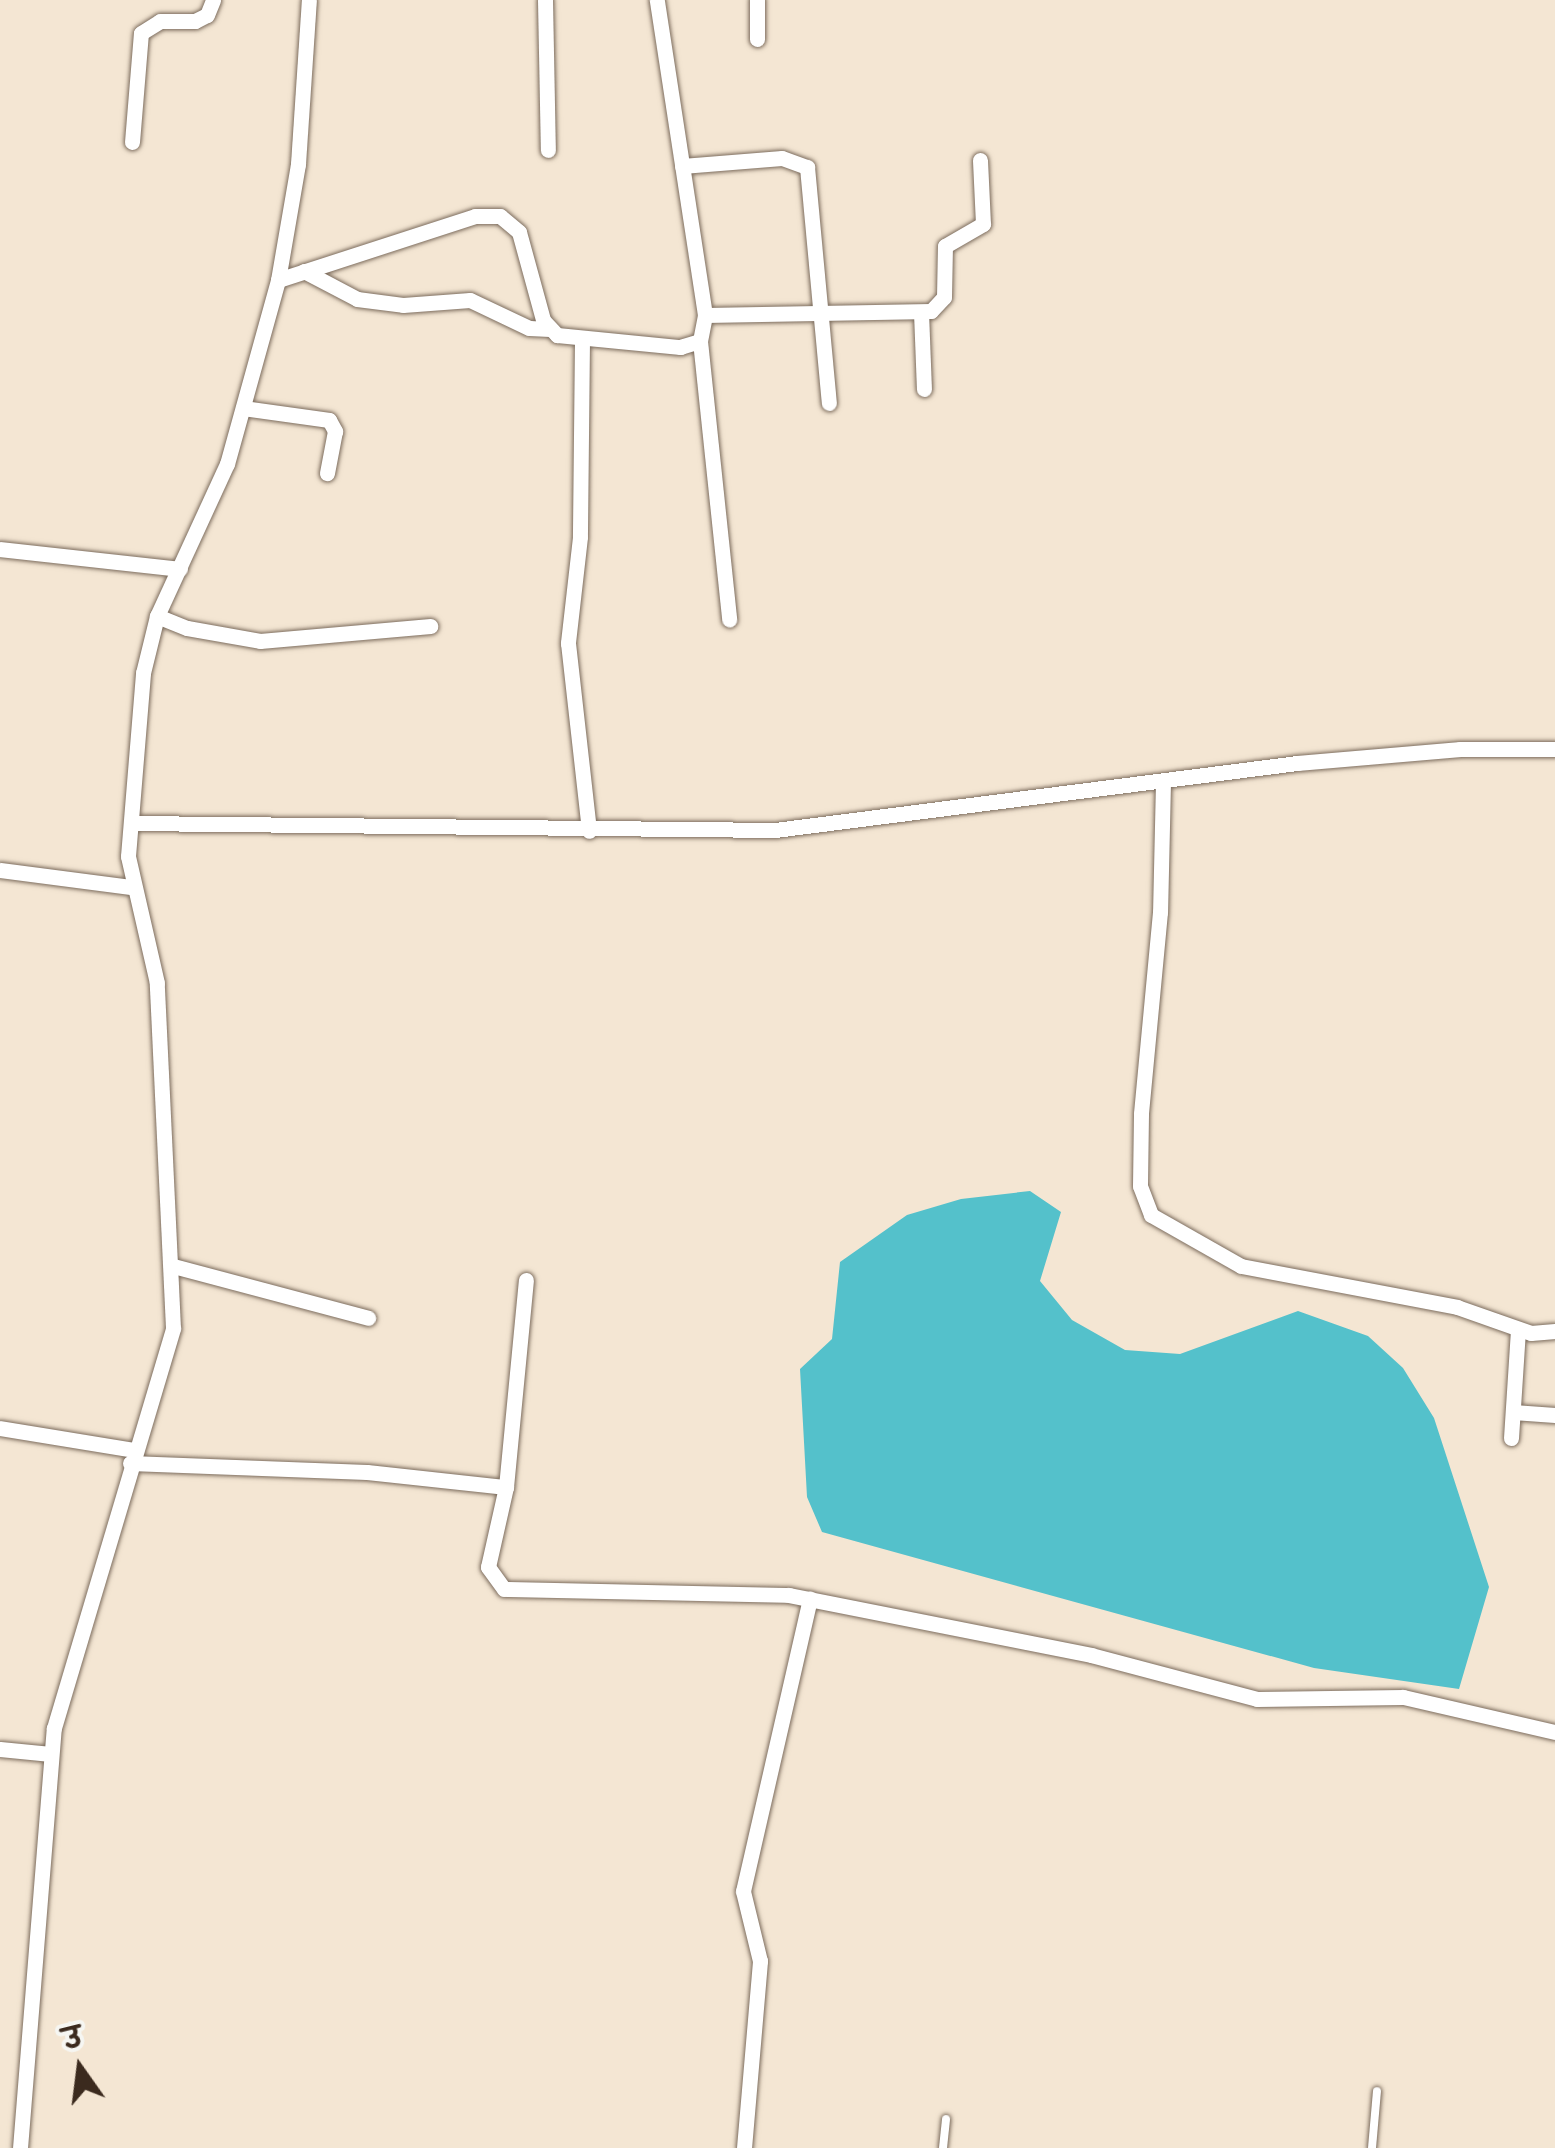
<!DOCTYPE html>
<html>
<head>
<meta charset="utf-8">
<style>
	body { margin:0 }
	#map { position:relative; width:1555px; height:2148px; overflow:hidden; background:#f4e6d3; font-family:"Comic Neue","Playpen Sans Deva",sans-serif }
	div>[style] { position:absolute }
	.water>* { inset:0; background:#54c1cb }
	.roads { filter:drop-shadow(0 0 2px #7c6c5d) drop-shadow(0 0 2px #7c6c5d) }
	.service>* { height:8px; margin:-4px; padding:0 4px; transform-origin:4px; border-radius:4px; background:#fff }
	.minor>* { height:15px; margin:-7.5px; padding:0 7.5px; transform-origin:7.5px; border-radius:7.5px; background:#fff }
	span { translate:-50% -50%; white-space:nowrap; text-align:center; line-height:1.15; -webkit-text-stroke:8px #f6f6f2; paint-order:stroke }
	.north { position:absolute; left:30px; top:2018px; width:100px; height:100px; -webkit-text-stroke:8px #f6f6f2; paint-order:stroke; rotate:346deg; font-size:28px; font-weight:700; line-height:40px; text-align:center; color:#3b2a1e }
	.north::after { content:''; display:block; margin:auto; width:35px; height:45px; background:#3b2a1e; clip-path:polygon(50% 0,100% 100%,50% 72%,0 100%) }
</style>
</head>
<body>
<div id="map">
	<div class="water">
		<i style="clip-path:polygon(1030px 1191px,1061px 1212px,1040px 1281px,1072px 1320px,1125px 1350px,1180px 1354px,1298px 1311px,1368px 1336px,1403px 1368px,1434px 1418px,1489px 1587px,1459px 1689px,1314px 1668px,822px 1532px,807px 1497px,800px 1369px,832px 1339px,840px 1262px,907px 1215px,961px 1199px)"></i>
	</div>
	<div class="roads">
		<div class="service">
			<i style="left:943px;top:2148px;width:29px;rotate:-84deg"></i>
			<i style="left:1372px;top:2148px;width:57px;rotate:-85deg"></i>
		</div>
		<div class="minor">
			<i style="left:545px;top:0;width:150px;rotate:88.9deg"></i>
			<i style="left:757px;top:0;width:39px;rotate:90deg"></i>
			<i style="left:132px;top:142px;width:109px;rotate:-85.3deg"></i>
			<i style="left:141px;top:33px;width:22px;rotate:-32deg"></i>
			<i style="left:160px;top:21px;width:35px"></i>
			<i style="left:195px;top:21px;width:13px;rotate:-27deg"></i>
			<i style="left:207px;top:15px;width:16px;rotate:-68deg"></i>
			<i style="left:682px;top:166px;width:100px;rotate:-4.6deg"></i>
			<i style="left:782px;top:158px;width:27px;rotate:20deg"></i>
			<i style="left:807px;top:167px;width:237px;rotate:84.7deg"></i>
			<i style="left:304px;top:271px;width:60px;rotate:27.8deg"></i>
			<i style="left:357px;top:299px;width:46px;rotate:7.4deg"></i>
			<i style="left:403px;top:305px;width:67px;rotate:-4.3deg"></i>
			<i style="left:470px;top:300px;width:65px;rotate:25.4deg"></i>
			<i style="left:529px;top:328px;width:21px;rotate:3deg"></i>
			<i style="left:278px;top:280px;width:207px;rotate:-18deg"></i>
			<i style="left:475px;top:216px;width:25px"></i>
			<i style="left:500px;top:216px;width:25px;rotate:40deg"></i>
			<i style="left:519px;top:232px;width:91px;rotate:74.7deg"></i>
			<i style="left:543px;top:320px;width:21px;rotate:47deg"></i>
			<i style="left:557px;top:335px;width:124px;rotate:5.6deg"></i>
			<i style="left:680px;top:347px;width:21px;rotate:-17deg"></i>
			<i style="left:700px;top:341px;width:26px;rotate:-79deg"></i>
			<i style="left:705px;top:315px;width:319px;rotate:-98.7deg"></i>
			<i style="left:921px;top:312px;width:77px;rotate:87.8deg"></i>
			<i style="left:705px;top:315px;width:226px;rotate:-1deg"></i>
			<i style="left:931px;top:311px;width:19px;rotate:-47deg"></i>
			<i style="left:944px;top:297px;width:51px;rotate:-88.9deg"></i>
			<i style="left:945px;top:246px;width:44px;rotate:-30.1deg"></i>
			<i style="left:983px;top:224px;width:64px;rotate:-92.7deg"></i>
			<i style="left:582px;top:340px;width:197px;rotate:90.6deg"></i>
			<i style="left:580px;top:537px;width:107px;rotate:96.5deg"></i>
			<i style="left:568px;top:643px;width:189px;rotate:83.6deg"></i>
			<i style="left:700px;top:341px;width:280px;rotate:84deg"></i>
			<i style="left:243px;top:408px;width:87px;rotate:7.9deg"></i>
			<i style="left:329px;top:420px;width:13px;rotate:61deg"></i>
			<i style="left:335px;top:431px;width:43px;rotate:100.8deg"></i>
			<i style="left:0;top:549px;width:181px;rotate:6.3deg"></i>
			<i style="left:157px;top:616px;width:32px;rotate:22deg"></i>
			<i style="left:187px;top:628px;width:74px;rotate:10.1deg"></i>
			<i style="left:260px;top:641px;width:171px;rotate:-5deg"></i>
			<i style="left:1163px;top:782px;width:130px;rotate:91.3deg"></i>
			<i style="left:1160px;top:912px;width:203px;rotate:95.4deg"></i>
			<i style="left:1141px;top:1114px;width:72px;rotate:90.8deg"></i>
			<i style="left:1140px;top:1186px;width:31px;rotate:69deg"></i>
			<i style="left:1151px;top:1215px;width:103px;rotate:29.5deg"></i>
			<i style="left:1241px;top:1266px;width:220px;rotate:10.7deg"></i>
			<i style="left:1457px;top:1307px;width:78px;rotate:19.4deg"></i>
			<i style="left:1531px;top:1333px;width:24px;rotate:-5deg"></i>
			<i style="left:131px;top:823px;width:644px;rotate:0.62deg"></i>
			<i style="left:775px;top:830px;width:526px;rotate:-7.31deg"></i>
			<i style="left:1297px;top:763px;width:164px;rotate:-4.9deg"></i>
			<i style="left:1460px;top:749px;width:95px"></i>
			<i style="left:0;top:870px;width:132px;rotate:7.4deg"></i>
			<i style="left:173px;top:1266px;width:202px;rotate:14.9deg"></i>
			<i style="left:1513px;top:1412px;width:42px;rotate:4.1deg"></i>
			<i style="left:0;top:1428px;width:137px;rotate:9.3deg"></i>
			<i style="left:1511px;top:1438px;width:109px;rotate:-86.3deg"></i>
			<i style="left:130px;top:1463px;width:237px;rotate:2.2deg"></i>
			<i style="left:367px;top:1472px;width:140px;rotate:6.2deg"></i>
			<i style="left:506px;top:1487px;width:82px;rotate:102.7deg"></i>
			<i style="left:488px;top:1567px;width:27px;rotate:54deg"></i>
			<i style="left:504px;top:1589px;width:285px;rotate:1.2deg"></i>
			<i style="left:789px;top:1595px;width:308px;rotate:11.2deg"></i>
			<i style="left:1091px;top:1655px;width:172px;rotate:14.8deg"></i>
			<i style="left:1257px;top:1699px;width:146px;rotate:-0.8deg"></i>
			<i style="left:1403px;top:1697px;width:156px;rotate:13deg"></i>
			<i style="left:506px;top:1487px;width:208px;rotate:-84.5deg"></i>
			<i style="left:0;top:1749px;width:51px;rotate:5.6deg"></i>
			<i style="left:20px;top:2148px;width:421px;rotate:-85.4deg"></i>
			<i style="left:54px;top:1728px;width:417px;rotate:-73.4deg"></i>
			<i style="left:173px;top:1328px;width:345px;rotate:-92.7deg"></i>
			<i style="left:157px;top:983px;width:130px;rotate:-102.9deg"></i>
			<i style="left:128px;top:856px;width:184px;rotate:-85.3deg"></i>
			<i style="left:143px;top:673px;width:59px;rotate:-76.2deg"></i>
			<i style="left:157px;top:616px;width:167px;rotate:-65.3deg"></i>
			<i style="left:227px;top:464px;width:191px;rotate:-74.5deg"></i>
			<i style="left:278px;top:280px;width:118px;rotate:-80.2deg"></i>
			<i style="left:298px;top:164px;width:164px;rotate:-86.2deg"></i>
			<i style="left:744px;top:2148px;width:188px;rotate:-85.1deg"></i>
			<i style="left:760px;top:1961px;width:72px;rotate:-103.7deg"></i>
			<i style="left:743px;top:1891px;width:300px;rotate:-77.1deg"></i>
		</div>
	</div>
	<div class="north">उ</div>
</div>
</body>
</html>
